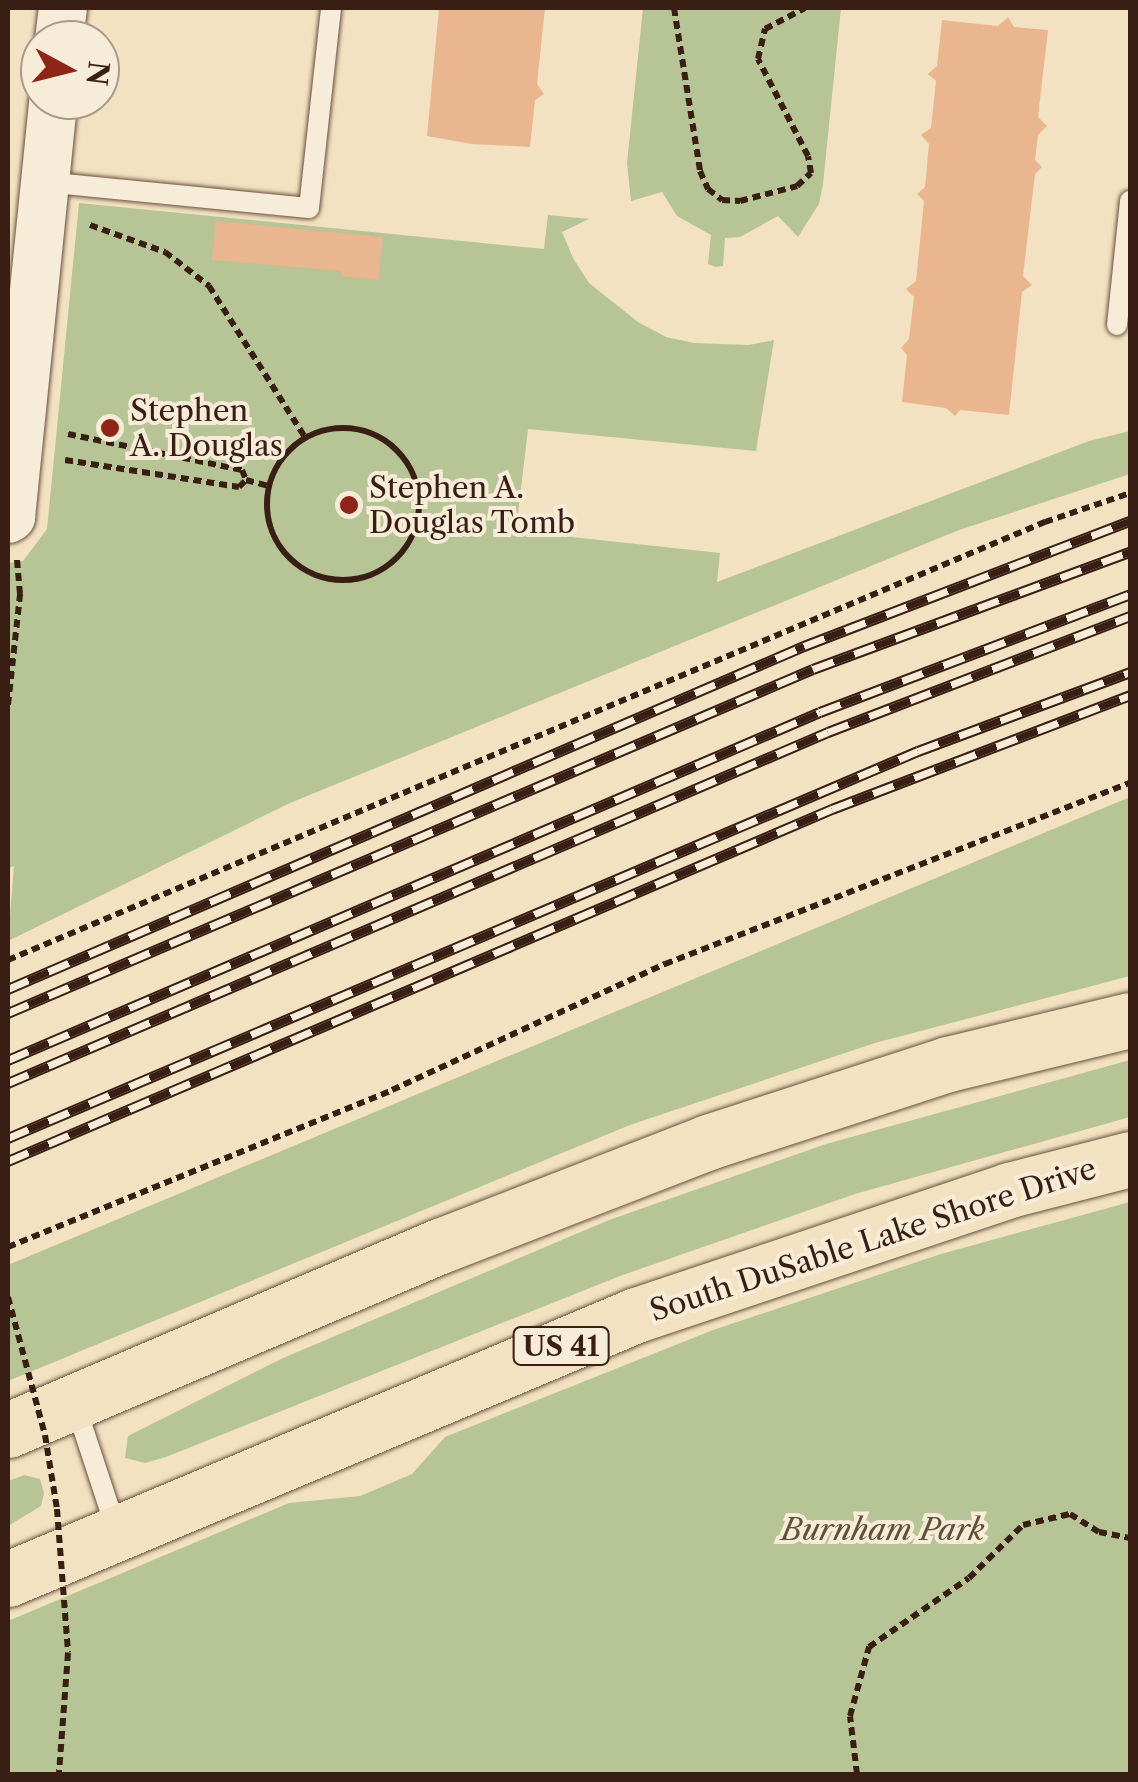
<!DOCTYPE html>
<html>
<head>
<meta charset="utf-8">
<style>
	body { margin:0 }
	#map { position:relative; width:1138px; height:1782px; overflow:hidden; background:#f3e2c1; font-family:"Libre Caslon Text",serif }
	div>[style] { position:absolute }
	.green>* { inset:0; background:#b7c496 }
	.building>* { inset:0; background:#e9b68f }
	.path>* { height:6px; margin-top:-3px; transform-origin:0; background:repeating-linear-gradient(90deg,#391f13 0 8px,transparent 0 13px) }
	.path>.ring { margin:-3px; padding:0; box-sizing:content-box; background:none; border:6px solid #391f13; border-radius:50% }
	.roads { filter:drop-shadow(0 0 2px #68503e) drop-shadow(0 0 2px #68503e) }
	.service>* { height:20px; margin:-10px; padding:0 10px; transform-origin:10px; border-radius:10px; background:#f7ecd7 }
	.tertiary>* { height:48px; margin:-24px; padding:0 24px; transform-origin:24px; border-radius:24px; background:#f7ecd7 }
	.motorway>* { height:55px; margin:-27.5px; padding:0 27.5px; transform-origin:27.5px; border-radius:27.5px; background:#f3e2c1 }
	.rail>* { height:11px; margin-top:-5.5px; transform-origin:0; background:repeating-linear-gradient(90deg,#f7ecd7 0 22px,#391f13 0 44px); box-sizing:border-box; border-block:2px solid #391f13 }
	.path-bridge>* { height:6px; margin-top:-3px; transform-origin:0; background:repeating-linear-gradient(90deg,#391f13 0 8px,transparent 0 13px) }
	.dots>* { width:28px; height:28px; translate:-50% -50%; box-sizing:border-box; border:5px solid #f7ecd7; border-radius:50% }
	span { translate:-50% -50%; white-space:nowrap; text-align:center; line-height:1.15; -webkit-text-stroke:8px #f7ecd7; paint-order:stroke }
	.shield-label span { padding:2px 8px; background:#f7ecd7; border:2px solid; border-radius:8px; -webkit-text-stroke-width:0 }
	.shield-label { font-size:28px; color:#391f13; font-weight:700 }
	.poi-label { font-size:30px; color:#391f13 }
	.left { translate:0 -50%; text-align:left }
	.street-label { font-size:30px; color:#391f13 }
	.park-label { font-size:30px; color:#5f513a; font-style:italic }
	.frame { position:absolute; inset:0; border:10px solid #391f13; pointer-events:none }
	.north { position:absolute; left:20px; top:20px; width:100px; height:100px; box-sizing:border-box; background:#f7ecd7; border:2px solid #ab9a89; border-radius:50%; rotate:97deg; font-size:28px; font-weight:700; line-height:40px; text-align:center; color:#391f13 }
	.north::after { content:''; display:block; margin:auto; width:35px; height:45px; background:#8f2418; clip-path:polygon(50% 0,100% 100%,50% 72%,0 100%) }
</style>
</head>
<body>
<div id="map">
	<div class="green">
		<i style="clip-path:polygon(643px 8px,841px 8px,823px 184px,819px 204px,798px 237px,778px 216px,740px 237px,725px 238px,723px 266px,715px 267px,708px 264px,711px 235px,677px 216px,662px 192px,631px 201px,627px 163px)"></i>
		<i style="clip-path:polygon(79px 203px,544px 249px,548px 215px,589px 219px,562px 232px,573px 258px,589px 283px,638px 322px,666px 337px,694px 343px,749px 345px,774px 340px,756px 451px,528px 429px,516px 531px,720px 553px,717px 582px,1089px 441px,1130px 431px,1130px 474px,959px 530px,290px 803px,8px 941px,14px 866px,8px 868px,8px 563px,23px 561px,47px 529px)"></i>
		<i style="clip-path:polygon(1130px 797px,1130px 976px,875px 1043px,630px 1125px,8px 1381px,8px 1265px)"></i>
		<i style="clip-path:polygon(1130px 1060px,1130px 1117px,855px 1194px,620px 1276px,166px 1457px,145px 1463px,125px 1458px,128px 1436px,283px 1358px,609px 1220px,826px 1144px)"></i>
		<i style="clip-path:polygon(1130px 1202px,1130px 1774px,8px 1774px,8px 1621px,289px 1503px,360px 1496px,412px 1474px,445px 1437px,713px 1330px,941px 1254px)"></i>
		<i style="clip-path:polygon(24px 1475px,40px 1479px,44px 1493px,41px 1506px,8px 1526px,8px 1481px)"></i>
	</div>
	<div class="building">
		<i style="clip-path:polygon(439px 8px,545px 8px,537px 84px,544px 94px,535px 100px,530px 147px,472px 144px,427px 136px)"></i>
		<i style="clip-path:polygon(1008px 17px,1014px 27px,1048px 30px,1038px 117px,1047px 126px,1038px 135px,1035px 160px,1042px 167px,1035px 174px,1023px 276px,1032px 285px,1022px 292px,1009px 415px,960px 410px,955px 416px,946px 408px,902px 402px,907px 355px,901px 348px,909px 339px,914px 297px,906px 289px,916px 281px,924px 201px,917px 194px,925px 187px,929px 144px,921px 135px,931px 128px,936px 81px,928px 74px,937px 66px,942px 20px,998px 26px)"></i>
		<i style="clip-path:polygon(216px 221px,383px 237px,378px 280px,341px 276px,341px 271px,212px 260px)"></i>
	</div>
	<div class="path">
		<i style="left:674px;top:8px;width:165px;rotate:80.9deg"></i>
		<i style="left:700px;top:171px;width:20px;rotate:66deg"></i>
		<i style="left:708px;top:189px;width:18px;rotate:38deg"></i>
		<i style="left:722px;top:200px;width:18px;rotate:3deg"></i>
		<i style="left:740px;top:201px;width:59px;rotate:-14.7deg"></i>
		<i style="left:797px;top:186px;width:19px;rotate:-43deg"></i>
		<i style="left:811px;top:173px;width:17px;rotate:-100deg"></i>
		<i style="left:808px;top:156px;width:109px;rotate:-117.3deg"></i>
		<i style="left:758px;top:59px;width:31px;rotate:-77deg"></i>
		<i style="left:765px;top:29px;width:45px;rotate:-27.7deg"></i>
		<i style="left:90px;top:225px;width:80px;rotate:19.8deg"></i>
		<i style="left:165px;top:252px;width:56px;rotate:37.7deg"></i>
		<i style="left:209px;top:286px;width:179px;rotate:57.6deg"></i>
		<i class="ring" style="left:267px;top:428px;width:146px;height:146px"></i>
		<i style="left:68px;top:434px;width:178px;rotate:11.7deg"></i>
		<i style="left:242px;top:470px;width:11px;rotate:68deg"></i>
		<i style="left:65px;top:460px;width:176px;rotate:8.8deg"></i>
		<i style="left:239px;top:487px;width:10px;rotate:-45deg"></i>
		<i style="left:246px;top:480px;width:23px;rotate:15deg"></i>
		<i style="left:8px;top:705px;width:112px;rotate:-83.8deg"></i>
		<i style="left:20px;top:594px;width:37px;rotate:-95deg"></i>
		<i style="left:8px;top:960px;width:1126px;rotate:-22.9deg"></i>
		<i style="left:1045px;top:522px;width:90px;rotate:-18.8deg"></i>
		<i style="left:8px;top:1247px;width:415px;rotate:-22.2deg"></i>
		<i style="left:392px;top:1090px;width:301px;rotate:-24.8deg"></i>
		<i style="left:665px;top:964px;width:499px;rotate:-21.3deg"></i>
		<i style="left:857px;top:1774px;width:58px;rotate:-96.9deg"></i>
		<i style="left:850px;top:1716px;width:72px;rotate:-74.6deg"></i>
		<i style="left:869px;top:1647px;width:121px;rotate:-34.6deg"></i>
		<i style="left:969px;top:1578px;width:76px;rotate:-44.5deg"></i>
		<i style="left:1023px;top:1525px;width:48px;rotate:-13.2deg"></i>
		<i style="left:1070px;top:1514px;width:34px;rotate:32deg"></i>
		<i style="left:1099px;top:1532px;width:32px;rotate:11deg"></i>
	</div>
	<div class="roads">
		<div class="service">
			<i style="left:44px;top:182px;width:266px;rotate:5.6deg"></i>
			<i style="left:309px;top:208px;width:201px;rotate:-83.7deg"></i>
			<i style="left:1117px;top:325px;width:125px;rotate:-84deg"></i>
			<i style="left:75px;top:1404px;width:132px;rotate:71.8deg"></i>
		</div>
		<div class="tertiary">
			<i style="left:59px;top:40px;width:32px;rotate:-83deg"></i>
			<i style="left:8px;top:519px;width:4px;rotate:-34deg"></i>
			<i style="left:11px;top:517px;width:419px;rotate:-84.2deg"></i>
		</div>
		<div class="motorway">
			<i style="left:8px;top:1430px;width:470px;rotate:-23.1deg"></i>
			<i style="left:440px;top:1246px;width:287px;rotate:-21.2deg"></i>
			<i style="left:708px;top:1142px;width:252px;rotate:-18deg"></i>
			<i style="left:948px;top:1064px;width:187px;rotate:-13.6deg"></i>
			<i style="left:8px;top:1579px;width:681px;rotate:-22.8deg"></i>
			<i style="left:636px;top:1315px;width:393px;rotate:-18.5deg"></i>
			<i style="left:1009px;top:1190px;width:125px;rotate:-14.4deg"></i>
		</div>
	</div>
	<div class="rail">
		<i style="left:8px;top:989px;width:867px;rotate:-23.31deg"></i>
		<i style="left:804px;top:646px;width:349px;rotate:-21deg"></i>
		<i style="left:8px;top:1013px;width:875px;rotate:-23.14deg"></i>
		<i style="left:813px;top:669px;width:338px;rotate:-20.3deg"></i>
		<i style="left:8px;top:1060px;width:883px;rotate:-23.2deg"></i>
		<i style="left:820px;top:712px;width:332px;rotate:-20.8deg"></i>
		<i style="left:8px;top:1083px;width:892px;rotate:-23.17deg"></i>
		<i style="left:828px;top:732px;width:324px;rotate:-21deg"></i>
		<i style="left:8px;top:1138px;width:989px;rotate:-23.04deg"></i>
		<i style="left:918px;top:751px;width:226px;rotate:-20.4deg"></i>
		<i style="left:8px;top:1161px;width:896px;rotate:-23.13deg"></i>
		<i style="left:832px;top:809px;width:319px;rotate:-20.9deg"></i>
	</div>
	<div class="path-bridge">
		<i style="left:8px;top:1297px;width:143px;rotate:75deg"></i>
		<i style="left:45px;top:1435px;width:75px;rotate:80.8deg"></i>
		<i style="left:57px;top:1509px;width:144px;rotate:85.6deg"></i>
		<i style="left:68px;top:1653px;width:121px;rotate:94.3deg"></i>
	</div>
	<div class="dots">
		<i style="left:110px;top:428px;background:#8f2418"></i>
		<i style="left:349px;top:505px;background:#8f2418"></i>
	</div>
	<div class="shield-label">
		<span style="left:561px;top:1346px">US 41</span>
	</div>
	<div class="poi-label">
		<span class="left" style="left:130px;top:428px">Stephen<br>A. Douglas</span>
		<span class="left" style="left:369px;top:505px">Stephen A.<br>Douglas Tomb</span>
	</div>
	<div class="street-label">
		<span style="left:873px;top:1240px;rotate:-18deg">South DuSable Lake Shore Drive</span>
	</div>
	<div class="park-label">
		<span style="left:883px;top:1530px">Burnham Park</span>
	</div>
	<div class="frame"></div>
	<div class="north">N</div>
</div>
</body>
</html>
